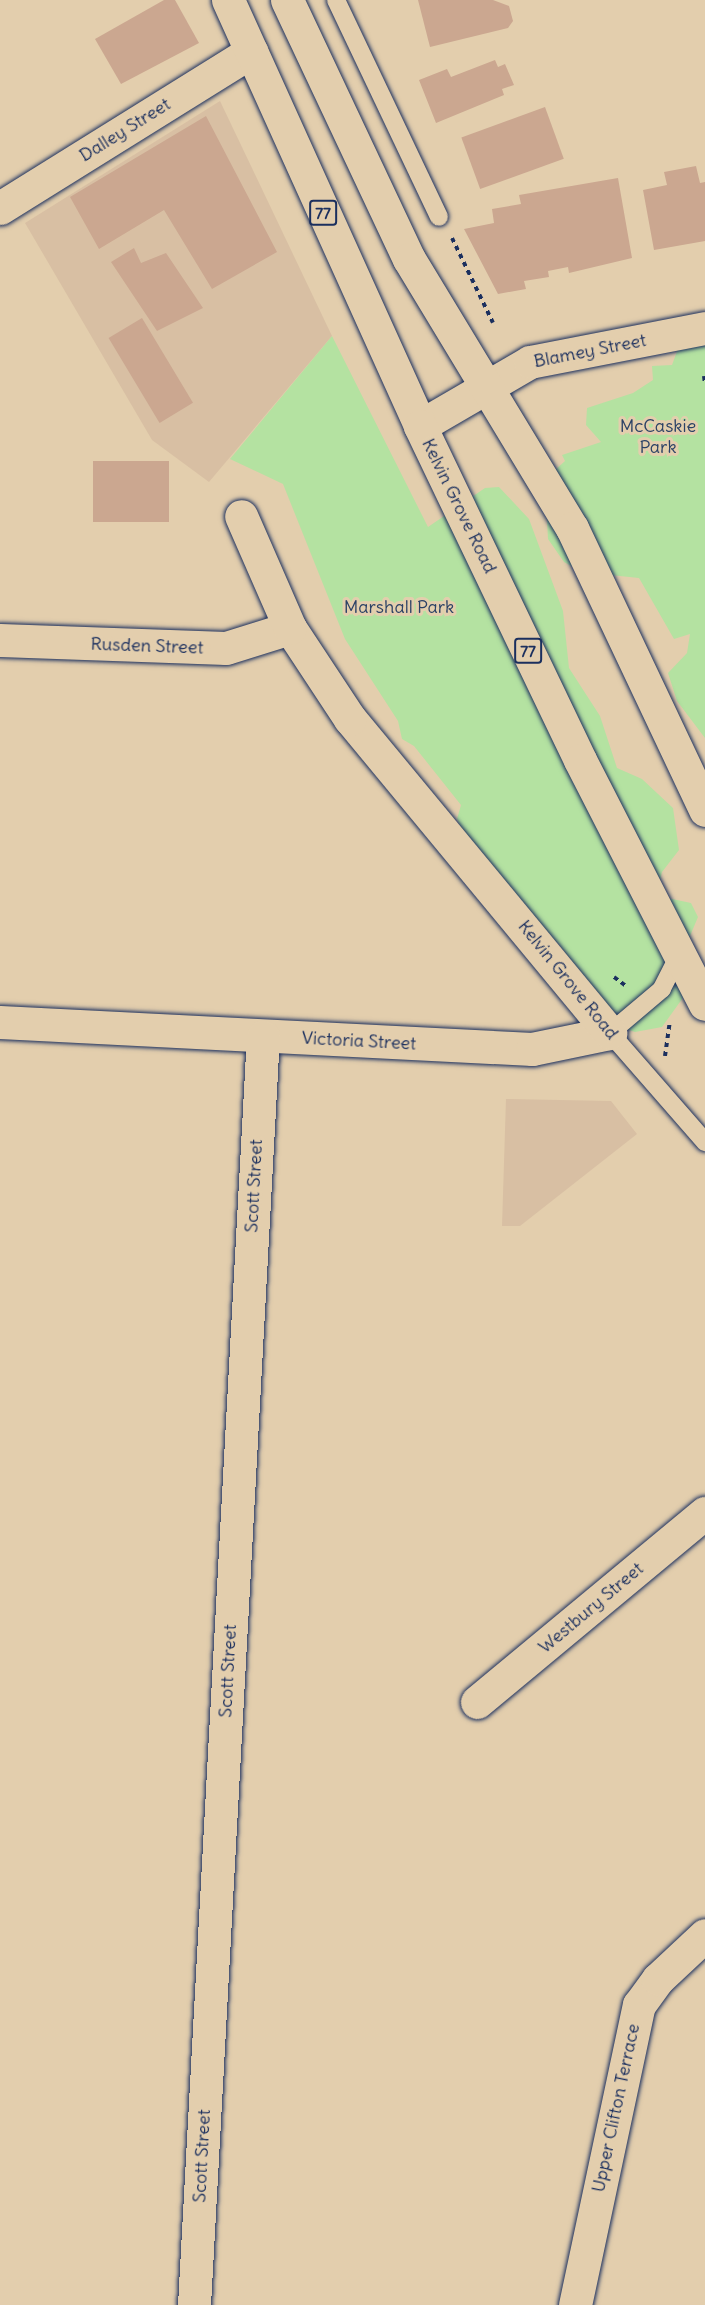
<!DOCTYPE html>
<html>
<head>
<meta charset="utf-8">
<style>
	body { margin:0 }
	#map { position:relative; width:705px; height:2305px; overflow:hidden; background:#e3cead; font-family:Delius,sans-serif }
	div>[style] { position:absolute }
	.built>* { inset:0; background:#d8bfa3 }
	.green>* { inset:0; background:#b4e2a1 }
	.building>* { inset:0; background:#cba790; transform-origin:0 0 }
	.path>* { height:4px; margin-top:-2px; transform-origin:0; background:repeating-linear-gradient(90deg,#1b2f5e 0 4.5px,transparent 0 9px) }
	.roads { filter:drop-shadow(0 0 2px #1b2f5e) drop-shadow(0 0 2px #1b2f5e) }
	.lane>* { height:18px; margin:-9px; padding:0 9px; transform-origin:9px; border-radius:9px; background:#e3cead }
	.street>* { height:33px; margin:-16.5px; padding:0 16.5px; transform-origin:16.5px; border-radius:16.5px; background:#e3cead }
	.secondary>* { height:33px; margin:-16.5px; padding:0 16.5px; transform-origin:16.5px; border-radius:16.5px; background:#e3cead }
	.primary>* { height:33px; margin:-16.5px; padding:0 16.5px; transform-origin:16.5px; border-radius:16.5px; background:#e3cead }
	span { translate:-50% -50%; white-space:nowrap; text-align:center; line-height:1.15; -webkit-text-stroke:6px #e3cead; paint-order:stroke }
	.shield-label span { padding:2px 4px; background:#e3cead; border:2px solid; border-radius:4px; -webkit-text-stroke-width:0 }
	.shield-label { font-size:16px; color:#1b2f5e; font-weight:700 }
	.street-label { font-size:18px; color:#1b2f5e }
	.park-label { font-size:18px; color:#2a4165 }
</style>
</head>
<body>
<div id="map">
	<div class="built">
		<i style="clip-path:polygon(220px 101px,332px 336px,209px 482px,152px 440px,25px 223px)"></i>
		<i style="clip-path:polygon(506px 1099px,611px 1101px,637px 1134px,520px 1226px,502px 1226px)"></i>
	</div>
	<div class="green">
		<i style="clip-path:polygon(705px 335px,705px 738px,677px 701px,668px 673px,687px 653px,690px 634px,674px 639px,639px 578px,582px 572px,564px 562px,548px 539px,546px 503px,554px 471px,565px 461px,562px 455px,601px 442px,586px 425px,587px 408px,633px 393px,653px 380px,652px 366px,672px 365px,679px 346px)"></i>
		<i style="clip-path:polygon(332px 336px,428px 527px,485px 488px,499px 487px,529px 519px,563px 611px,569px 668px,600px 716px,617px 768px,642px 779px,673px 808px,679px 850px,662px 872px,659px 885px,663px 897px,691px 903px,698px 917px,687px 943px,695px 981px,662px 1027px,635px 1032px,623px 1028px,557px 942px,530px 943px,474px 860px,457px 819px,461px 805px,414px 746px,402px 739px,398px 721px,345px 639px,283px 484px,230px 459px)"></i>
	</div>
	<div class="building">
		<i style="clip-path:polygon(164px 0,175px 0,199px 43px,121px 84px,95px 39px)"></i>
		<i style="clip-path:polygon(418px 0,493px 0,509px 6px,513px 21px,508px 28px,430px 47px)"></i>
		<i style="clip-path:polygon(495px 60px,498px 67px,505px 64px,514px 85px,502px 89px,504px 95px,436px 123px,419px 80px,447px 69px,451px 77px)"></i>
		<i style="left:545px;top:107px;width:55px;height:89px;rotate:70deg"></i>
		<i style="clip-path:polygon(206px 116px,277px 252px,212px 289px,164px 210px,99px 249px,70px 197px)"></i>
		<i style="clip-path:polygon(696px 166px,700px 183px,705px 182px,705px 241px,654px 250px,643px 190px,667px 185px,664px 172px)"></i>
		<i style="clip-path:polygon(618px 178px,632px 258px,569px 273px,568px 267px,548px 271px,549px 277px,524px 281px,526px 289px,498px 294px,464px 229px,494px 223px,492px 209px,521px 204px,519px 195px)"></i>
		<i style="clip-path:polygon(134px 248px,141px 263px,166px 253px,203px 308px,157px 331px,111px 262px)"></i>
		<i style="left:142px;top:318px;width:99px;height:39px;rotate:59deg"></i>
		<i style="left:93px;top:461px;width:76px;height:61px"></i>
	</div>
	<div class="path">
		<i style="left:452px;top:238px;width:94px;rotate:64.2deg"></i>
		<i style="left:704px;top:376px;width:8px;rotate:83deg"></i>
		<i style="left:614px;top:977px;width:15px;rotate:37deg"></i>
		<i style="left:665px;top:1056px;width:35px;rotate:-82deg"></i>
	</div>
	<div class="roads">
		<div class="lane">
			<i style="left:336px;top:0;width:240px;rotate:64.6deg"></i>
			<i style="left:679px;top:955px;width:38px;rotate:117deg"></i>
			<i style="left:662px;top:989px;width:68px;rotate:139.8deg"></i>
			<i style="left:610px;top:1033px;width:145px;rotate:48.9deg"></i>
		</div>
		<div class="street">
			<i style="left:0;top:208px;width:296px;rotate:-31.9deg"></i>
			<i style="left:0;top:640px;width:226px;rotate:2deg"></i>
			<i style="left:226px;top:648px;width:67px;rotate:-17.4deg"></i>
			<i style="left:0;top:1022px;width:533px;rotate:2.91deg"></i>
			<i style="left:532px;top:1049px;width:80px;rotate:-11.6deg"></i>
			<i style="left:610px;top:1033px;width:408px;rotate:-129.6deg"></i>
			<i style="left:350px;top:719px;width:109px;rotate:-123.4deg"></i>
			<i style="left:290px;top:628px;width:122px;rotate:-113.6deg"></i>
			<i style="left:477px;top:1702px;width:296px;rotate:-39.7deg"></i>
			<i style="left:194px;top:2305px;width:1270px;rotate:-86.89deg"></i>
			<i style="left:575px;top:2305px;width:307px;rotate:-78deg"></i>
			<i style="left:639px;top:2005px;width:32px;rotate:-54deg"></i>
			<i style="left:658px;top:1979px;width:64px;rotate:-43.1deg"></i>
		</div>
		<div class="secondary">
			<i style="left:420px;top:426px;width:127px;rotate:-30.2deg"></i>
			<i style="left:530px;top:362px;width:178px;rotate:-11deg"></i>
		</div>
		<div class="primary">
			<i style="left:228px;top:0;width:467px;rotate:65.7deg"></i>
			<i style="left:420px;top:426px;width:370px;rotate:64.4deg"></i>
			<i style="left:580px;top:760px;width:274px;rotate:62.9deg"></i>
			<i style="left:287px;top:0;width:286px;rotate:64.8deg"></i>
			<i style="left:409px;top:259px;width:315px;rotate:58.8deg"></i>
			<i style="left:572px;top:528px;width:312px;rotate:64.7deg"></i>
		</div>
	</div>
	<div class="shield-label">
		<span style="left:323px;top:213px">77</span>
		<span style="left:528px;top:651px">77</span>
	</div>
	<div class="street-label">
		<span style="left:125px;top:130px;rotate:-32deg">Dalley Street</span>
		<span style="left:590px;top:351px;rotate:-11deg">Blamey Street</span>
		<span style="left:459px;top:506px;rotate:64deg">Kelvin Grove Road</span>
		<span style="left:147px;top:646px;rotate:2deg">Rusden Street</span>
		<span style="left:568px;top:980px;rotate:51deg">Kelvin Grove Road</span>
		<span style="left:359px;top:1041px;rotate:3deg">Victoria Street</span>
		<span style="left:254px;top:1186px;rotate:-87deg">Scott Street</span>
		<span style="left:591px;top:1608px;rotate:-40deg">Westbury Street</span>
		<span style="left:228px;top:1671px;rotate:-87deg">Scott Street</span>
		<span style="left:616px;top:2108px;rotate:-78deg">Upper Clifton Terrace</span>
		<span style="left:202px;top:2156px;rotate:-87deg">Scott Street</span>
	</div>
	<div class="park-label">
		<span style="left:658px;top:437px">McCaskie<br>Park</span>
		<span style="left:399px;top:607px">Marshall Park</span>
	</div>
</div>
</body>
</html>
